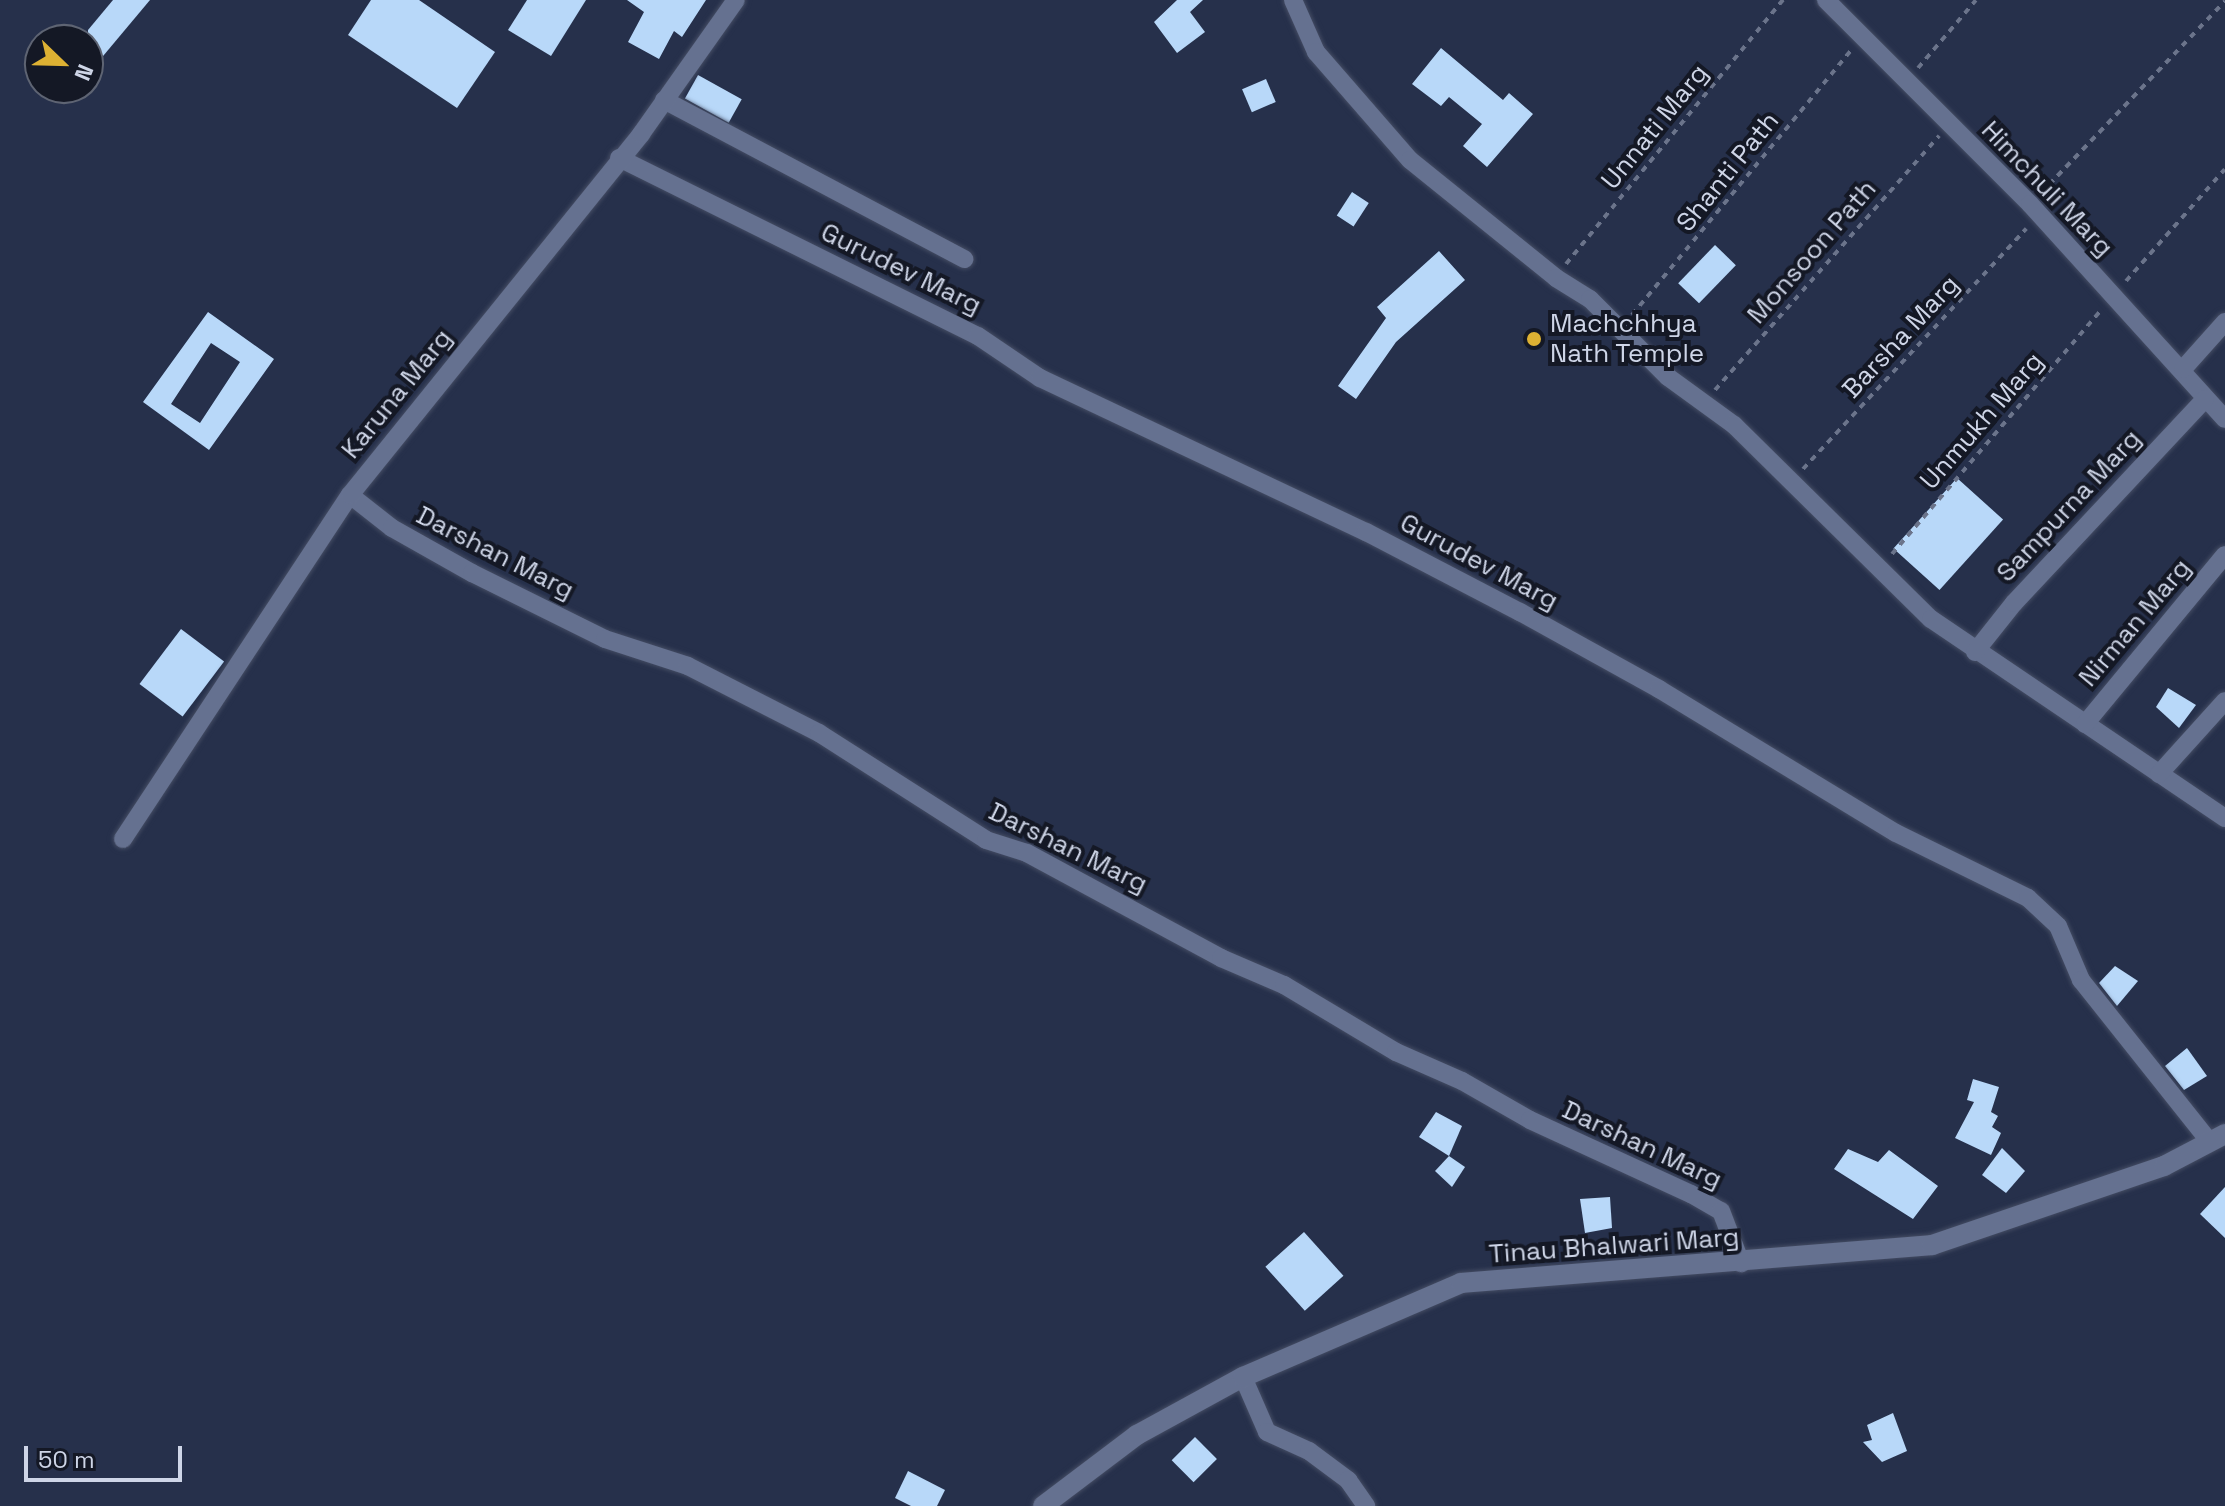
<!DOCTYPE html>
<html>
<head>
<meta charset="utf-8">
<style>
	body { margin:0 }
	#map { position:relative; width:2225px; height:1506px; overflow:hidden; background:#26304b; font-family:"Space Grotesk",sans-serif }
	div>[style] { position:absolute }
	.building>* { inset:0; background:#b8d8f9; transform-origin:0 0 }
	.path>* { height:4px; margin-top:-2px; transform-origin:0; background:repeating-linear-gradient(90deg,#6b748b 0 6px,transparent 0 12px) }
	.roads { filter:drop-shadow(0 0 2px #444c63) drop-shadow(0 0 2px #444c63) }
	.street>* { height:18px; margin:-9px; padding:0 9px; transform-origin:9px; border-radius:9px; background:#657190 }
	.secondary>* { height:20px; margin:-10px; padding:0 10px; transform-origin:10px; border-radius:10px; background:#657190 }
	.dots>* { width:22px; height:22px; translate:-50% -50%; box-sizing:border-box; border:4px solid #141825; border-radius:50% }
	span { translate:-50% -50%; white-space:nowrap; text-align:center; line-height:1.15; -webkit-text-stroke:8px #141825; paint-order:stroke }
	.street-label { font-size:26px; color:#ced5e7 }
	.poi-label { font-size:26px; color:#ced5e7 }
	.left { translate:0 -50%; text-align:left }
	.north { position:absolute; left:24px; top:24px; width:80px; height:80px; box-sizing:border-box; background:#141825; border:2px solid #5e6473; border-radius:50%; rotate:113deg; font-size:22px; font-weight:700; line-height:32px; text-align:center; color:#ced5e7 }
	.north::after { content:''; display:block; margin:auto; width:28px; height:36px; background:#ddb133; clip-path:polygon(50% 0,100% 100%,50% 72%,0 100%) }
	.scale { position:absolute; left:24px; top:1446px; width:158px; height:36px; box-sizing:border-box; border:4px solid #ced5e7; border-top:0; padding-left:10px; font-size:24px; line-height:28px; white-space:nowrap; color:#ced5e7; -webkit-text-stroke:6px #141825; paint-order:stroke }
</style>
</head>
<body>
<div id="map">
	<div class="building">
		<i style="clip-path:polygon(113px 0,150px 0,88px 74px,88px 30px)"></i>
		<i style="clip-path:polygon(371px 0,419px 0,495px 52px,457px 108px,348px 35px)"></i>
		<i style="clip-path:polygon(527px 0,586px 0,551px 56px,508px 30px)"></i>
		<i style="clip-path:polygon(627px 0,706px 0,682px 37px,674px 31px,659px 59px,628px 42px,644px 12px)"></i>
		<i style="clip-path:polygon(1177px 0,1203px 0,1190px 12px,1205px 32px,1177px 53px,1154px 22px)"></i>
		<i style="clip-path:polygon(1441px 48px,1503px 100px,1509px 93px,1533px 114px,1487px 167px,1463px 146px,1482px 124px,1449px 97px,1441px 106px,1412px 84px)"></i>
		<i style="left:698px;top:75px;width:50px;height:27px;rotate:29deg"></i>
		<i style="left:1266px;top:79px;width:25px;height:26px;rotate:67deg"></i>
		<i style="left:1352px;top:192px;width:20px;height:28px;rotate:33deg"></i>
		<i style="left:1715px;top:245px;width:29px;height:53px;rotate:44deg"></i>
		<i style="clip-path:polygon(1439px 251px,1465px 280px,1396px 342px,1356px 399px,1338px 386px,1386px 318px,1377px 307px)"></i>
		<i style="clip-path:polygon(evenodd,208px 312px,274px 359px,209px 450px,143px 402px,208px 312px,211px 343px,240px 362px,200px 423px,171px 404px,211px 343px)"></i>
		<i style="left:1957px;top:478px;width:62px;height:95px;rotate:42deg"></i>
		<i style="left:181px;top:629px;width:54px;height:69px;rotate:37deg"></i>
		<i style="clip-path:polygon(2168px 688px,2196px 705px,2179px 728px,2156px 707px)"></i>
		<i style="clip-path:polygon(2115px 966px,2138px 981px,2117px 1006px,2099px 983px)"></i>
		<i style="clip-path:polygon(2187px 1048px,2207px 1076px,2184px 1090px,2165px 1066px)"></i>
		<i style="clip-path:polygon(1973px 1079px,1999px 1087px,1991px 1112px,1998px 1116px,1992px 1127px,2001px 1133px,1991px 1155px,1955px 1138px,1974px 1102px,1967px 1100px)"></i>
		<i style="clip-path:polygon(1436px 1112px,1462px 1126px,1449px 1156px,1419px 1137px)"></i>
		<i style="clip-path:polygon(2002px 1148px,2025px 1171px,2006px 1193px,1982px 1175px)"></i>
		<i style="clip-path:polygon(1848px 1149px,1878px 1162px,1889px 1150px,1938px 1186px,1913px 1219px,1834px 1169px)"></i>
		<i style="clip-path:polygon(1449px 1156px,1465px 1167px,1452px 1187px,1435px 1171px)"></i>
		<i style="clip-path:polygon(2225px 1187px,2225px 1238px,2200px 1214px)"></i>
		<i style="clip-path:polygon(1610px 1197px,1612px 1228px,1585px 1233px,1580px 1199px)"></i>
		<i style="left:1304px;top:1232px;width:59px;height:52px;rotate:48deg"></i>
		<i style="clip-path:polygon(1893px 1413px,1907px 1451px,1882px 1462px,1863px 1442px,1872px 1440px,1867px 1425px)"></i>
		<i style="left:1195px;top:1437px;width:31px;height:33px;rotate:45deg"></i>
		<i style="clip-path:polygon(908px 1471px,945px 1490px,937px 1506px,911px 1506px,895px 1498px)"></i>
	</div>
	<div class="path">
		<i style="left:1918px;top:68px;width:89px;rotate:-49.5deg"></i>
		<i style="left:2041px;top:193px;width:266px;rotate:-46.2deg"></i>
		<i style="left:1566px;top:264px;width:342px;rotate:-50.6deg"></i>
		<i style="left:2126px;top:281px;width:149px;rotate:-48.5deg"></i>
		<i style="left:1632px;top:315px;width:344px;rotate:-50.4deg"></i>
		<i style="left:1715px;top:390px;width:339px;rotate:-48.6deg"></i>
		<i style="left:1803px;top:469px;width:328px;rotate:-47.1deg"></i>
		<i style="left:1892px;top:554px;width:323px;rotate:-49.4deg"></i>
	</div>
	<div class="roads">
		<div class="street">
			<i style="left:1293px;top:0;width:57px;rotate:66.1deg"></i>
			<i style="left:1316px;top:52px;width:143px;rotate:49deg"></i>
			<i style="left:1410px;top:160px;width:188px;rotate:38.9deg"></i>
			<i style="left:1556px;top:278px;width:40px;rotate:32deg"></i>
			<i style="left:1590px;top:299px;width:110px;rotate:45deg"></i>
			<i style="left:1668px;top:377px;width:82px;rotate:36deg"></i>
			<i style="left:1734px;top:425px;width:276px;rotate:44.6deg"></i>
			<i style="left:1931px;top:619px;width:355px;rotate:34.1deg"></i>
			<i style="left:1826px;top:0;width:288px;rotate:45deg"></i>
			<i style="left:2030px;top:204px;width:290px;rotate:47.8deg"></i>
			<i style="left:664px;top:100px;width:340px;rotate:27.9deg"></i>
			<i style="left:619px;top:158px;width:401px;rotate:26.4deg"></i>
			<i style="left:978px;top:336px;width:75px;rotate:34.1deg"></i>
			<i style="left:1040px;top:378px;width:361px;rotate:25.3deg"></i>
			<i style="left:1366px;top:532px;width:174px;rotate:27.5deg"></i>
			<i style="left:1520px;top:612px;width:159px;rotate:29deg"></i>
			<i style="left:1659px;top:689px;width:277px;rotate:31.3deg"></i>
			<i style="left:1896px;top:833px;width:147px;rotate:26.2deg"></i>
			<i style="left:2028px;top:898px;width:41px;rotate:43deg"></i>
			<i style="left:2058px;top:926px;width:59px;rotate:66.9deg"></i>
			<i style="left:2081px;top:980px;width:207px;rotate:51.5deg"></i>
			<i style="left:2183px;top:369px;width:63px;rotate:-48.2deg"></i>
			<i style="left:350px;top:495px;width:53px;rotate:38.2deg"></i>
			<i style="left:392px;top:528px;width:92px;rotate:29.4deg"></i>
			<i style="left:472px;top:573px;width:148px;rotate:26.4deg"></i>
			<i style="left:605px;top:639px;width:87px;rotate:18deg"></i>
			<i style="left:688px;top:666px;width:147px;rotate:27.1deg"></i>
			<i style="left:819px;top:733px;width:198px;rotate:32.6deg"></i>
			<i style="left:986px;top:840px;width:43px;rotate:17.6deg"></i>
			<i style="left:1027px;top:853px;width:221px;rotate:28.4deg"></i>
			<i style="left:1221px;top:958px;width:69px;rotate:23.2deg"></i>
			<i style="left:1284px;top:985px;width:131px;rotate:30.9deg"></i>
			<i style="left:1396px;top:1052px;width:72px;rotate:23.7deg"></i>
			<i style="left:1462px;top:1081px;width:78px;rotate:29.8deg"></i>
			<i style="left:1530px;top:1120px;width:177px;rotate:24.7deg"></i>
			<i style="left:1691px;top:1194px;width:34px;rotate:30deg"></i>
			<i style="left:1721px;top:1211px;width:56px;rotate:69deg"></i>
			<i style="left:1975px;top:652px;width:63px;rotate:-51.5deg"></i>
			<i style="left:2014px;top:603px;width:279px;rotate:-46.9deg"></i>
			<i style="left:2085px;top:724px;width:219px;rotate:-50.4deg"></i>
			<i style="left:2159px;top:774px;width:98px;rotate:-47.9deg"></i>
			<i style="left:123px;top:839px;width:412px;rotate:-56.6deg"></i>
			<i style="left:350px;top:495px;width:464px;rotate:-51.1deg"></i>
			<i style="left:641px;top:134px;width:164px;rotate:-54.7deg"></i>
			<i style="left:1243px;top:1377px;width:60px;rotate:66.4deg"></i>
			<i style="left:1267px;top:1432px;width:46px;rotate:24.3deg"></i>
			<i style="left:1309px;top:1451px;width:49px;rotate:36.6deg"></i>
			<i style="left:1348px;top:1480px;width:32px;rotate:55deg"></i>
		</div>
		<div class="secondary">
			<i style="left:1043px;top:1506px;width:118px;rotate:-37.1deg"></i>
			<i style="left:1137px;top:1435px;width:121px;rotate:-28.7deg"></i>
			<i style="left:1243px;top:1377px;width:237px;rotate:-23.3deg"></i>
			<i style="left:1461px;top:1283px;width:473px;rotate:-4.6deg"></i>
			<i style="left:1932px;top:1245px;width:245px;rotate:-18.8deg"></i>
			<i style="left:2164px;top:1166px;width:69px;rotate:-27.7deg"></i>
		</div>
	</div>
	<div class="dots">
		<i style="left:1534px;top:339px;background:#ddb133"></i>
	</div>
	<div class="street-label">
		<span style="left:1655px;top:127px;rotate:-51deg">Unnati Marg</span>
		<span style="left:1728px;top:172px;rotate:-51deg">Shanti Path</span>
		<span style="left:2047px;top:189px;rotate:46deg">Himchuli Marg</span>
		<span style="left:1812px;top:252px;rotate:-49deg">Monsoon Path</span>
		<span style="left:901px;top:269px;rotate:26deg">Gurudev Marg</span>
		<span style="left:1901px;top:337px;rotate:-47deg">Barsha Marg</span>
		<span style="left:397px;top:394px;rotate:-51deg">Karuna Marg</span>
		<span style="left:1982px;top:421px;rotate:-49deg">Unmukh Marg</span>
		<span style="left:2069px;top:506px;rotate:-47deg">Sampurna Marg</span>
		<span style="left:495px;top:553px;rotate:27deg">Darshan Marg</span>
		<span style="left:1479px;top:562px;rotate:28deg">Gurudev Marg</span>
		<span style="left:2135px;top:623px;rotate:-50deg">Nirman Marg</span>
		<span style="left:1068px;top:848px;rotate:26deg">Darshan Marg</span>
		<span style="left:1642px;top:1145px;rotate:25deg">Darshan Marg</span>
		<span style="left:1614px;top:1246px;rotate:-4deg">Tinau Bhalwari Marg</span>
	</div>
	<div class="poi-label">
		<span class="left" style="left:1550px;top:339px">Machchhya<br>Nath Temple</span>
	</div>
	<div class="north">N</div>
	<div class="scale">50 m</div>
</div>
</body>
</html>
